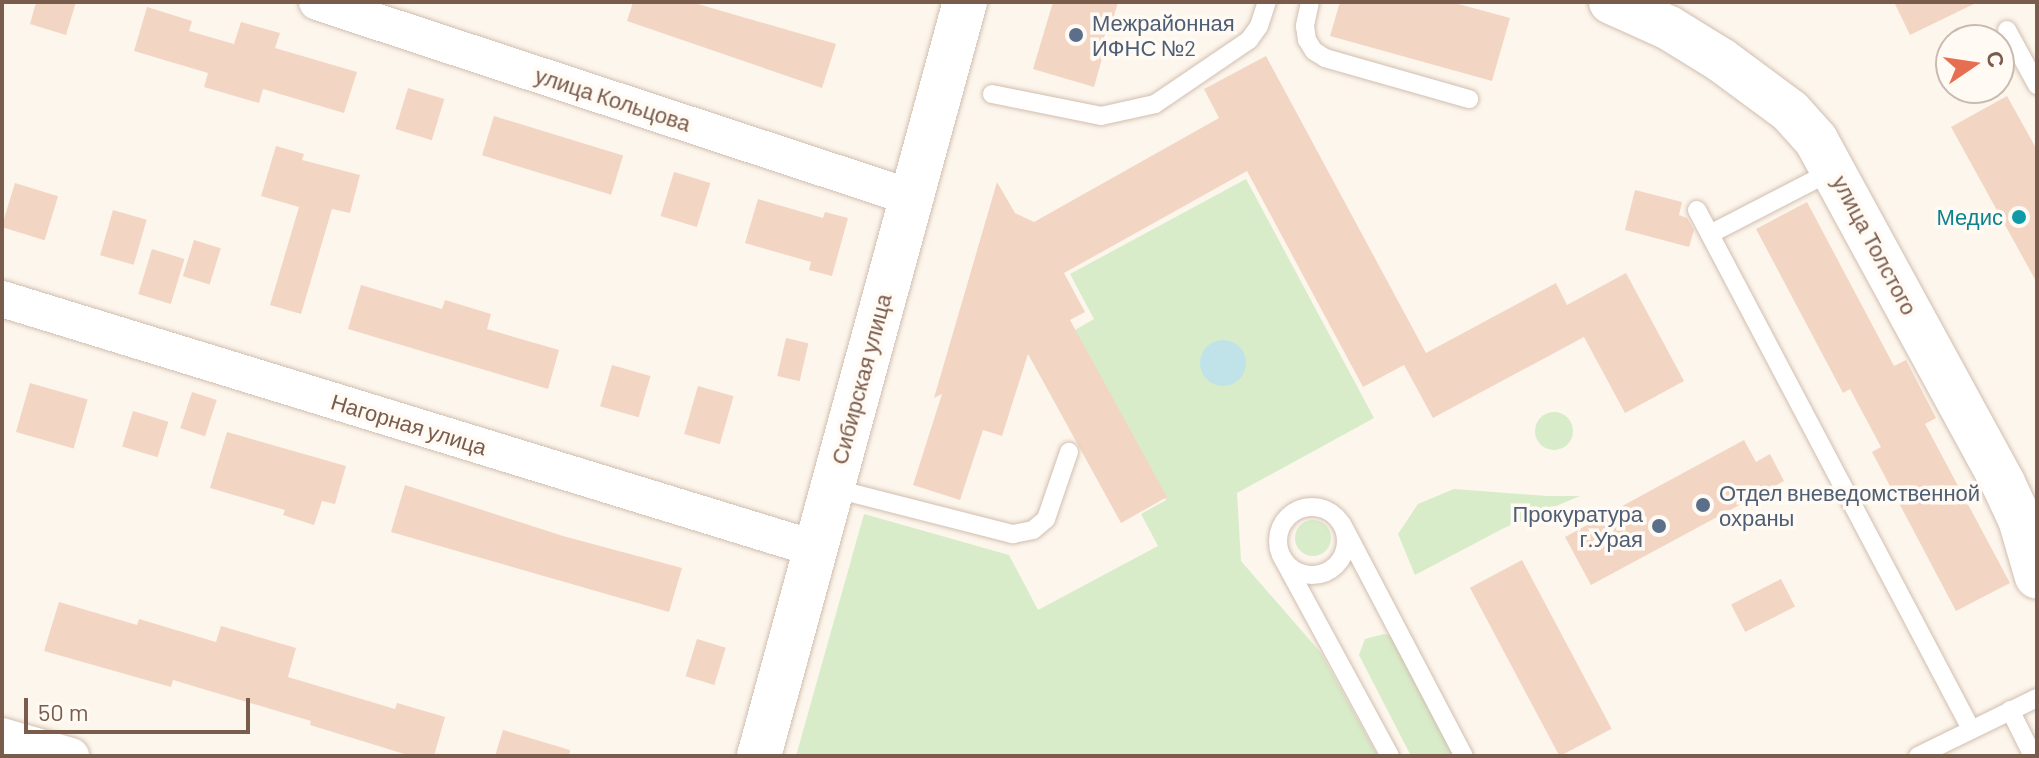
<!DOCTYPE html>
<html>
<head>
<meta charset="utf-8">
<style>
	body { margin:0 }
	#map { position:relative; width:2039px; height:758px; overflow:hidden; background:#fdf6ec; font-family:Barlow,sans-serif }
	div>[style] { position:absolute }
	.green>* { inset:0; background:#d8ecc9 }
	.round { border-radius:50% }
	.water>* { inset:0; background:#bfe3e8 }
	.building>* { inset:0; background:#f3d5c3; transform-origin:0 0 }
	.roads { filter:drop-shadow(0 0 2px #d1beb0) drop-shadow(0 0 2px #d1beb0) }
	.lane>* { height:18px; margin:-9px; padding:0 9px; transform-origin:9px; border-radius:9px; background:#fff }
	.lane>.ring { margin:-9px; padding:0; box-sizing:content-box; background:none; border:18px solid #fff; border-radius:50% }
	.street>* { height:36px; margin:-18px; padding:0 18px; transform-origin:18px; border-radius:18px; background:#fff }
	.secondary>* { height:44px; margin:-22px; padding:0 22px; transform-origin:22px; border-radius:22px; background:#fff }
	.dots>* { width:22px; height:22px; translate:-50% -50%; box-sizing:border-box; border:4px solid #fffaf3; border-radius:50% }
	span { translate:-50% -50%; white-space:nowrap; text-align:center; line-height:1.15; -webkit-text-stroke:7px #fffaf3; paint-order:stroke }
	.service-label { font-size:22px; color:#4e5e75 }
	.left { translate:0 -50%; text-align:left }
	.right { translate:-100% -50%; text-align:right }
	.street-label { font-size:22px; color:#7a5c4d }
	.culture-label { font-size:22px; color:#0d838f }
	.frame { position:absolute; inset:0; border:4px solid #7a5c4d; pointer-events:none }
	.north { position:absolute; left:1935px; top:24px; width:80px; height:80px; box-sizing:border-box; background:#fffaf3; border:2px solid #cabbb1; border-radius:50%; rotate:77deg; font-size:22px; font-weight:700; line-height:32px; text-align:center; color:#7a5c4d }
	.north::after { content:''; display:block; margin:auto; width:28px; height:36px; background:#e76f51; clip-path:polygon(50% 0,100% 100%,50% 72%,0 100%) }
	.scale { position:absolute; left:24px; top:698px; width:226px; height:36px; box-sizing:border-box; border:4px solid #7a5c4d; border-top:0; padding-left:10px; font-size:24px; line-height:28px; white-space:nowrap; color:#7a5c4d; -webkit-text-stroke:6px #fffaf3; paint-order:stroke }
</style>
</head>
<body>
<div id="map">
	<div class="green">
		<i style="clip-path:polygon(1246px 179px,1374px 418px,1237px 493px,1241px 561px,1321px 653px,1378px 756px,796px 756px,864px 514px,1009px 555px,1038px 610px,1158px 546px,1141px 514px,1166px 500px,1075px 330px,1094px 319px,1070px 274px)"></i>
		<i class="round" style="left:1535px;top:412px;width:38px;height:38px"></i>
		<i style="clip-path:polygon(1454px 489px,1547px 496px,1580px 496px,1504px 528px,1415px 575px,1398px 534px,1418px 504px)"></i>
		<i class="round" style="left:1295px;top:520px;width:36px;height:36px"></i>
		<i style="clip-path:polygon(1384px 634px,1392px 636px,1456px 756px,1411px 756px,1359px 655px,1365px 639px)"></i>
	</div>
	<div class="water">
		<i class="round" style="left:1200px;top:340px;width:46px;height:46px"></i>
	</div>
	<div class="building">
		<i style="clip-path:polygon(36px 2px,76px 2px,66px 35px,30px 24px)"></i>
		<i style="clip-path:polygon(633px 2px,691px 2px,836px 44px,822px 88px,627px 21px)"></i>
		<i style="clip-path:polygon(1053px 2px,1118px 2px,1094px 87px,1033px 69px)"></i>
		<i style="clip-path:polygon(1340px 2px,1451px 2px,1510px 18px,1492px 81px,1330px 36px)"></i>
		<i style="clip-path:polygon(1894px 2px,1978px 2px,1910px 35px)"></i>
		<i style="clip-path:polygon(147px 7px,192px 21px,189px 31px,234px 44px,241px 22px,280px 33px,275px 48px,357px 72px,344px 113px,263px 89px,259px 103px,204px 87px,208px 73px,134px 51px)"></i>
		<i style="clip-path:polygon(1266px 56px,1426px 353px,1556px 283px,1567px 305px,1626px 273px,1684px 381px,1625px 413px,1584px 337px,1433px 418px,1404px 365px,1363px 387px,1247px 171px,1064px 273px,1085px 312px,1070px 320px,1167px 497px,1121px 523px,1028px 354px,1002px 436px,983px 430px,960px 500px,913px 485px,942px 394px,934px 398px,997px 182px,1015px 213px,1034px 222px,1219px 118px,1204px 89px)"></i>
		<i style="left:408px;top:88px;width:38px;height:43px;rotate:17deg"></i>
		<i style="clip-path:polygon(2007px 96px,2037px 150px,2037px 283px,1951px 127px)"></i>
		<i style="left:494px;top:116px;width:135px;height:41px;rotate:17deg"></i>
		<i style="clip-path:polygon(276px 146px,304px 154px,302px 160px,360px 175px,350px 213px,332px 209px,301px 314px,270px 305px,299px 207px,261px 196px)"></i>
		<i style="left:674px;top:172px;width:38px;height:46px;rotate:17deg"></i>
		<i style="left:15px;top:183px;width:45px;height:46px;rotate:17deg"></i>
		<i style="clip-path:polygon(1635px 190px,1682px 202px,1679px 215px,1687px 218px,1694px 230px,1689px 247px,1625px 230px)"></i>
		<i style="clip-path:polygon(758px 199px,823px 218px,825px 212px,848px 218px,832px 276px,809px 270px,811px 262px,745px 243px)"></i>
		<i style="clip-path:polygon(1807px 202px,1894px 366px,1906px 360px,1936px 418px,1925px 424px,2010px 583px,1956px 611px,1872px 452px,1881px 447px,1850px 389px,1843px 393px,1756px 229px)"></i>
		<i style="left:113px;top:210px;width:35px;height:47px;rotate:16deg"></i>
		<i style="left:194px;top:240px;width:28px;height:38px;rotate:17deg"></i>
		<i style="left:152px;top:249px;width:34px;height:47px;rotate:17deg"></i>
		<i style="clip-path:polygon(361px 285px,442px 309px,445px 300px,491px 314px,487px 329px,559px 350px,548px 389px,348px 329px)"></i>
		<i style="left:786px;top:338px;width:23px;height:39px;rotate:13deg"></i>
		<i style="left:612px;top:365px;width:40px;height:43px;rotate:16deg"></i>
		<i style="left:30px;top:383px;width:60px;height:51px;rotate:16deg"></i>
		<i style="left:698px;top:386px;width:37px;height:50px;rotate:16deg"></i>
		<i style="left:192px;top:392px;width:26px;height:38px;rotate:18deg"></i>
		<i style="left:133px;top:411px;width:37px;height:37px;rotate:17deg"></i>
		<i style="clip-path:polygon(227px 432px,346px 466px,335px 504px,322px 501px,314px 525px,283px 515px,285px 510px,210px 488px)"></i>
		<i style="clip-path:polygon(1744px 440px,1756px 462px,1770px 454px,1784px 481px,1591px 585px,1565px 537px)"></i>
		<i style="clip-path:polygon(405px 485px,563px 536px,682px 568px,669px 612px,391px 532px)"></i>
		<i style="left:1522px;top:560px;width:191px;height:59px;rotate:62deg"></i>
		<i style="left:1781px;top:579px;width:31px;height:56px;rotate:63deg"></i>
		<i style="clip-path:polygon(59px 602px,137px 625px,139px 619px,216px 642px,221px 626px,296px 648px,288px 677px,395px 709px,397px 703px,445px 717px,434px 756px,411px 756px,310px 725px,311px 721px,173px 680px,171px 687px,44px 651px)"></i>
		<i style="left:697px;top:639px;width:30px;height:39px;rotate:17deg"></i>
		<i style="clip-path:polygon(503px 730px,570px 750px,569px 756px,495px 756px)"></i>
	</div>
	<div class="roads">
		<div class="lane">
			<i style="left:1310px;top:2px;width:25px;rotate:102deg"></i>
			<i style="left:1305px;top:26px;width:14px;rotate:82deg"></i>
			<i style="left:1307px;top:40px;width:13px;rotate:58deg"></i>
			<i style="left:1314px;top:51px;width:13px;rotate:32deg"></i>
			<i style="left:1325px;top:58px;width:150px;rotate:15.9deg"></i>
			<i style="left:2007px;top:30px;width:63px;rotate:61.4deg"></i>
			<i style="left:992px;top:94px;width:111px;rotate:11.4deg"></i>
			<i style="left:1101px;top:116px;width:55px;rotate:-12.5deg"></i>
			<i style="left:1155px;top:104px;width:114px;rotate:-34.2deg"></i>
			<i style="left:1249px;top:40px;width:17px;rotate:-54deg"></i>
			<i style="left:1259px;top:26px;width:25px;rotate:-72deg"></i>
			<i style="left:1697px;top:210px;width:587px;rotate:62.17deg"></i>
			<i style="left:1710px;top:234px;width:140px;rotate:-27.3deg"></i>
			<i style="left:832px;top:488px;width:187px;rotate:14.3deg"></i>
			<i style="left:1013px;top:534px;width:20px;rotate:-11deg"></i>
			<i style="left:1033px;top:530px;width:17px;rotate:-40deg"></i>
			<i style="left:1046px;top:519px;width:71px;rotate:-71.1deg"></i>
			<i class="ring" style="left:1278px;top:507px;width:50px;height:50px"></i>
			<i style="left:1342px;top:524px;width:262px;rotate:62.3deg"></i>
			<i style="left:1282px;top:557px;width:226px;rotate:61.5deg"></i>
			<i style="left:2010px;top:710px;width:51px;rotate:63.4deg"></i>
			<i style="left:1918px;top:756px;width:132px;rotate:-26deg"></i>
		</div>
		<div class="street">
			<i style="left:317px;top:2px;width:624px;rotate:18.2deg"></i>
			<i style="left:2px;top:299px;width:852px;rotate:17.07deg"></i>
			<i style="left:2px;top:736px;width:72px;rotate:16.2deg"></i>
		</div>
		<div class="secondary">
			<i style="left:1611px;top:2px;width:64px;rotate:24.1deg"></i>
			<i style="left:1669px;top:28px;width:61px;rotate:31.6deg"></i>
			<i style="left:1721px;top:60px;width:86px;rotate:36.5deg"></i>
			<i style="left:1790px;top:111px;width:39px;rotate:48deg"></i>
			<i style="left:1816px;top:140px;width:391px;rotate:61.4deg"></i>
			<i style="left:2003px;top:483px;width:40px;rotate:65deg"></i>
			<i style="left:2020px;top:519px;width:60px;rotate:73.7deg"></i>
			<i style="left:759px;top:756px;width:782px;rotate:-74.72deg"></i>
		</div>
	</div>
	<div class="dots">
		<i style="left:1076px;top:35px;background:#5c6f8a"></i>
		<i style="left:2019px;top:217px;background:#0f9aa8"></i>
		<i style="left:1703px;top:505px;background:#5c6f8a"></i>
		<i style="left:1659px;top:526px;background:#5c6f8a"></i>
	</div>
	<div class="service-label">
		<span class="left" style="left:1092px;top:35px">Межрайонная<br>ИФНС №2</span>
		<span class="left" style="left:1719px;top:505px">Отдел вневедомственной<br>охраны</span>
		<span class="right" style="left:1643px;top:526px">Прокуратура<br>г.Урая</span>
	</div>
	<div class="street-label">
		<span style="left:613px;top:99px;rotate:18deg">улица Кольцова</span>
		<span style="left:1875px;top:245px;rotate:62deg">улица Толстого</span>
		<span style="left:861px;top:379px;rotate:-75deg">Сибирская улица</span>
		<span style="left:409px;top:424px;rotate:17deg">Нагорная улица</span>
	</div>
	<div class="culture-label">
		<span class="right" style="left:2003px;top:217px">Медис</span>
	</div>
	<div class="frame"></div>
	<div class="north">С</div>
	<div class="scale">50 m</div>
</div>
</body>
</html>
